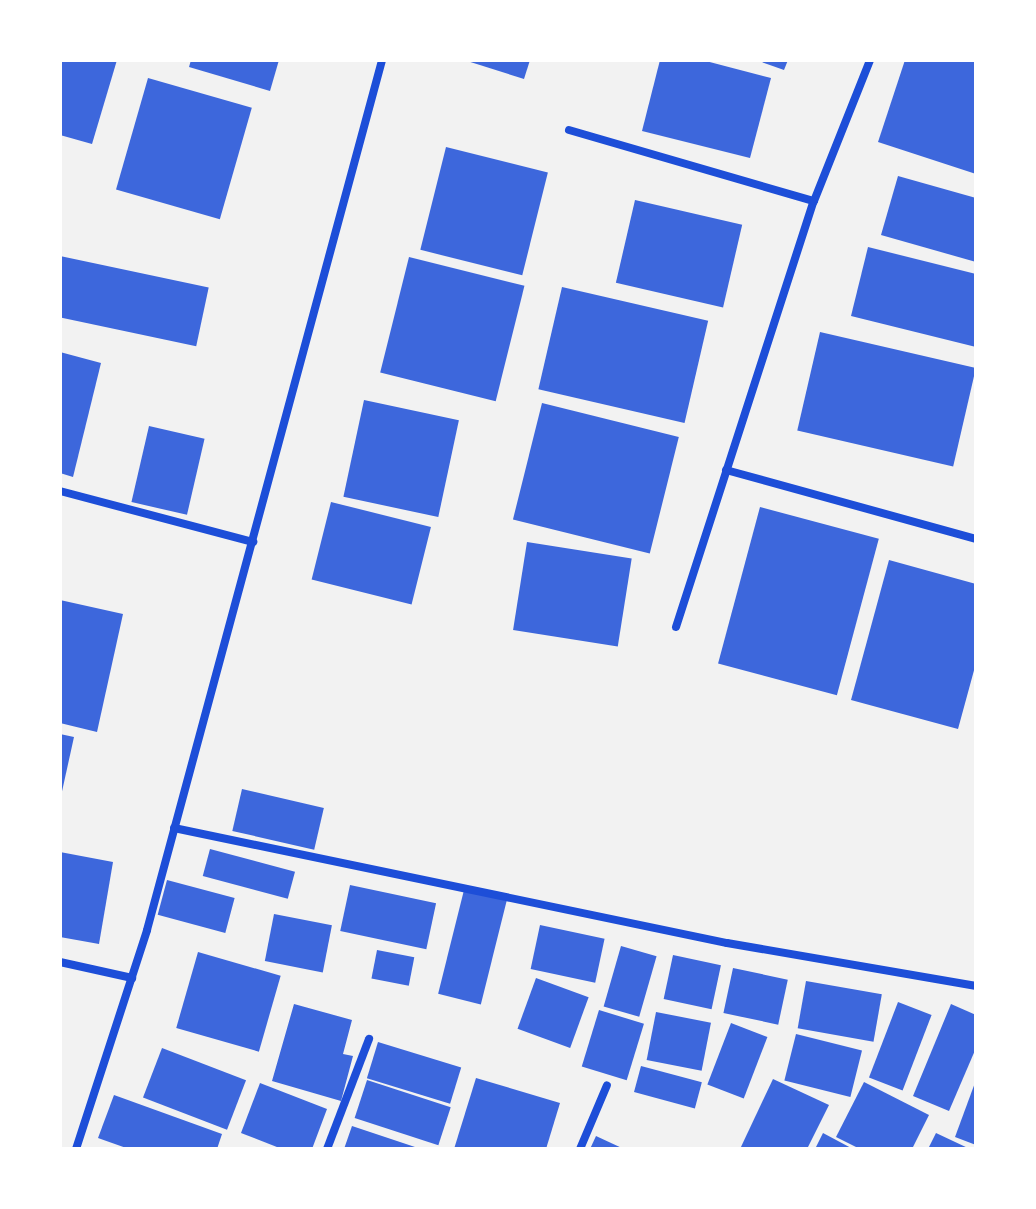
<!DOCTYPE html>
<html>
<head>
<meta charset="utf-8">
<style>
	body { margin:0 }
	#map { position:relative; width:1036px; height:1209px; overflow:hidden; background:#f2f2f2; font-family:"Nunito Sans",sans-serif }
	div>[style] { position:absolute }
	.building>* { inset:0; background:#3d67dc; transform-origin:0 0 }
	.minor>* { height:8px; margin:-4px; padding:0 4px; transform-origin:4px; border-radius:4px; background:#1d4ed8 }
	span { translate:-50% -50%; white-space:nowrap; text-align:center; line-height:1.15; -webkit-text-stroke:8px #fff; paint-order:stroke }
	.frame { position:absolute; inset:0; border:62px solid #fff; pointer-events:none }
</style>
</head>
<body>
<div id="map">
	<div class="building">
		<i style="clip-path:polygon(60px 60px,117px 60px,92px 144px,60px 135px)"></i>
		<i style="clip-path:polygon(191px 60px,279px 60px,270px 91px,189px 67px)"></i>
		<i style="clip-path:polygon(464px 60px,530px 60px,524px 79px)"></i>
		<i style="clip-path:polygon(660px 60px,702px 60px,771px 78px,750px 158px,642px 131px)"></i>
		<i style="clip-path:polygon(756px 60px,788px 60px,784px 70px)"></i>
		<i style="clip-path:polygon(905px 60px,976px 60px,976px 174px,878px 142px)"></i>
		<i style="left:148px;top:78px;width:108px;height:116px;rotate:16deg"></i>
		<i style="left:446px;top:147px;width:105px;height:106px;rotate:14deg"></i>
		<i style="clip-path:polygon(898px 176px,976px 198px,976px 262px,881px 235px)"></i>
		<i style="left:635px;top:200px;width:110px;height:85px;rotate:13deg"></i>
		<i style="clip-path:polygon(868px 247px,976px 274px,976px 347px,851px 316px)"></i>
		<i style="left:60px;top:256px;width:152px;height:60px;rotate:12deg"></i>
		<i style="left:409px;top:257px;width:119px;height:119px;rotate:14deg"></i>
		<i style="left:562px;top:287px;width:150px;height:105px;rotate:13deg"></i>
		<i style="left:820px;top:332px;width:160px;height:101px;rotate:13deg"></i>
		<i style="clip-path:polygon(60px 352px,101px 363px,73px 477px,60px 473px)"></i>
		<i style="left:364px;top:400px;width:97px;height:99px;rotate:12deg"></i>
		<i style="left:542px;top:403px;width:141px;height:120px;rotate:14deg"></i>
		<i style="left:149px;top:426px;width:57px;height:78px;rotate:13deg"></i>
		<i style="left:331px;top:502px;width:103px;height:80px;rotate:14deg"></i>
		<i style="left:760px;top:507px;width:123px;height:162px;rotate:15deg"></i>
		<i style="left:527px;top:542px;width:106px;height:89px;rotate:9deg"></i>
		<i style="clip-path:polygon(889px 560px,976px 584px,976px 663px,958px 729px,851px 700px)"></i>
		<i style="clip-path:polygon(60px 600px,123px 614px,97px 732px,60px 723px)"></i>
		<i style="clip-path:polygon(60px 734px,74px 737px,61px 796px,60px 796px)"></i>
		<i style="left:242px;top:789px;width:84px;height:43px;rotate:13deg"></i>
		<i style="left:210px;top:849px;width:88px;height:28px;rotate:15deg"></i>
		<i style="clip-path:polygon(60px 852px,113px 862px,99px 944px,60px 937px)"></i>
		<i style="left:167px;top:880px;width:70px;height:36px;rotate:15deg"></i>
		<i style="left:350px;top:885px;width:88px;height:47px;rotate:12deg"></i>
		<i style="left:464px;top:890px;width:44px;height:107px;rotate:14deg"></i>
		<i style="left:274px;top:914px;width:59px;height:48px;rotate:11deg"></i>
		<i style="left:540px;top:925px;width:66px;height:45px;rotate:12deg"></i>
		<i style="left:621px;top:946px;width:37px;height:63px;rotate:16deg"></i>
		<i style="left:377px;top:950px;width:38px;height:29px;rotate:11deg"></i>
		<i style="left:198px;top:952px;width:86px;height:79px;rotate:16deg"></i>
		<i style="left:673px;top:955px;width:49px;height:45px;rotate:12deg"></i>
		<i style="left:733px;top:968px;width:56px;height:46px;rotate:12deg"></i>
		<i style="left:536px;top:978px;width:56px;height:54px;rotate:20deg"></i>
		<i style="left:806px;top:981px;width:77px;height:48px;rotate:10deg"></i>
		<i style="left:898px;top:1002px;width:36px;height:81px;rotate:21deg"></i>
		<i style="clip-path:polygon(294px 1004px,352px 1020px,343px 1054px,353px 1056px,341px 1101px,272px 1081px)"></i>
		<i style="clip-path:polygon(951px 1004px,976px 1015px,976px 1048px,949px 1111px,913px 1096px)"></i>
		<i style="left:599px;top:1010px;width:47px;height:59px;rotate:17deg"></i>
		<i style="left:656px;top:1012px;width:56px;height:49px;rotate:11deg"></i>
		<i style="left:731px;top:1023px;width:39px;height:66px;rotate:21deg"></i>
		<i style="left:796px;top:1034px;width:68px;height:48px;rotate:14deg"></i>
		<i style="left:378px;top:1042px;width:87px;height:38px;rotate:17deg"></i>
		<i style="left:162px;top:1048px;width:90px;height:53px;rotate:21deg"></i>
		<i style="left:641px;top:1066px;width:63px;height:27px;rotate:15deg"></i>
		<i style="clip-path:polygon(476px 1078px,560px 1103px,546px 1149px,454px 1149px)"></i>
		<i style="clip-path:polygon(773px 1079px,829px 1105px,807px 1149px,740px 1149px)"></i>
		<i style="left:367px;top:1080px;width:88px;height:40px;rotate:18deg"></i>
		<i style="clip-path:polygon(976px 1080px,976px 1145px,955px 1137px)"></i>
		<i style="clip-path:polygon(864px 1082px,929px 1115px,912px 1149px,860px 1149px,836px 1137px)"></i>
		<i style="clip-path:polygon(260px 1083px,327px 1109px,312px 1149px,282px 1149px,241px 1133px)"></i>
		<i style="clip-path:polygon(114px 1095px,222px 1134px,217px 1149px,129px 1149px,98px 1138px)"></i>
		<i style="clip-path:polygon(352px 1126px,418px 1148px,418px 1149px,344px 1149px)"></i>
		<i style="clip-path:polygon(823px 1133px,853px 1149px,815px 1149px)"></i>
		<i style="clip-path:polygon(936px 1133px,970px 1149px,928px 1149px)"></i>
		<i style="clip-path:polygon(596px 1136px,624px 1149px,590px 1149px)"></i>
	</div>
	<div class="minor">
		<i style="left:569px;top:130px;width:255px;rotate:16.2deg"></i>
		<i style="left:726px;top:470px;width:259px;rotate:15.4deg"></i>
		<i style="left:60px;top:491px;width:200px;rotate:14.8deg"></i>
		<i style="left:676px;top:627px;width:448px;rotate:-72.1deg"></i>
		<i style="left:814px;top:201px;width:152px;rotate:-68.3deg"></i>
		<i style="left:174px;top:828px;width:565px;rotate:11.75deg"></i>
		<i style="left:727px;top:943px;width:253px;rotate:9.8deg"></i>
		<i style="left:60px;top:962px;width:74px;rotate:12.5deg"></i>
		<i style="left:76px;top:1149px;width:230px;rotate:-72deg"></i>
		<i style="left:147px;top:930px;width:901px;rotate:-74.88deg"></i>
		<i style="left:327px;top:1149px;width:118px;rotate:-69.1deg"></i>
		<i style="left:580px;top:1149px;width:69px;rotate:-67.1deg"></i>
	</div>
	<div class="frame"></div>
</div>
</body>
</html>
